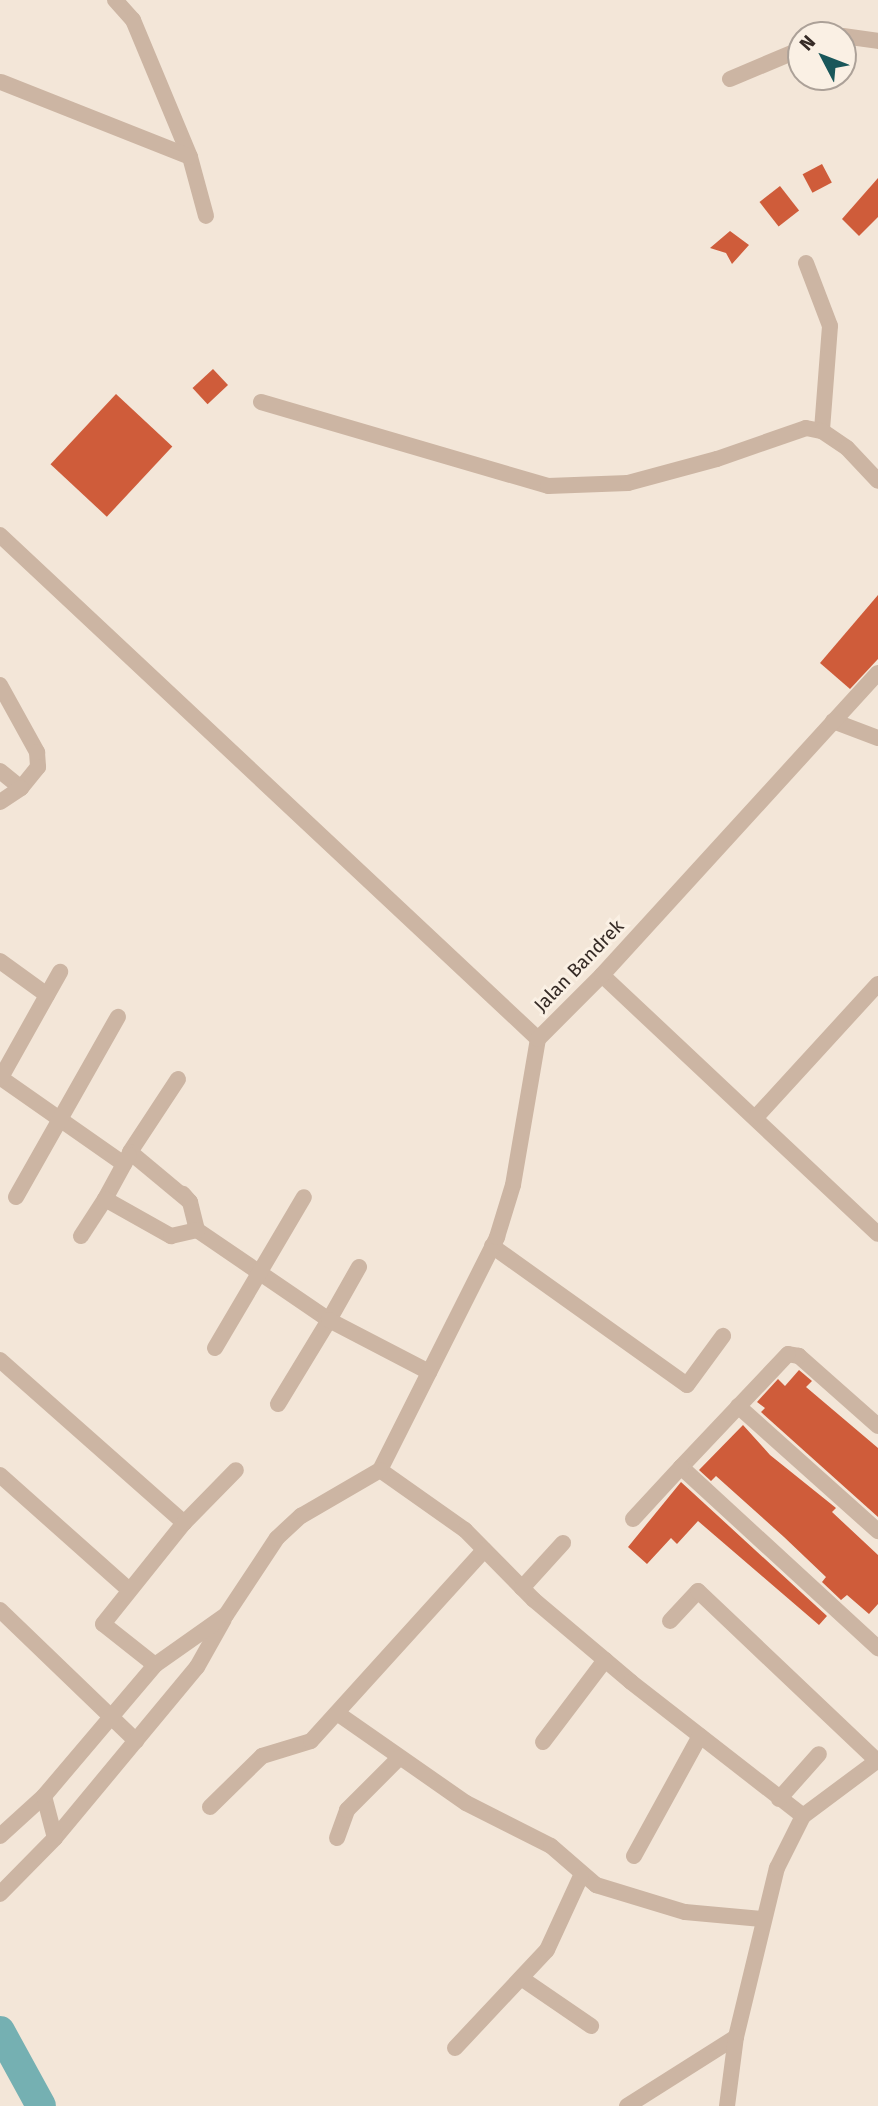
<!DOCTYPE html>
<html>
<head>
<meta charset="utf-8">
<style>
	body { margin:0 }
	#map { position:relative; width:878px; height:2106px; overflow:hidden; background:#f3e6d8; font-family:"Fira Sans",sans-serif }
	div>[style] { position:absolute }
	.river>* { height:30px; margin:-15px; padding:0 15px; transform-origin:15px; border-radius:15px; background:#75b0b2 }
	.building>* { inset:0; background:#cf5c3a; transform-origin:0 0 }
	.minor>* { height:16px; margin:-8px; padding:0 8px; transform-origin:8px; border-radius:8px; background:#ccb5a3 }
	span { translate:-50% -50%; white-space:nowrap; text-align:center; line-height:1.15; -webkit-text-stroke:6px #faf0e4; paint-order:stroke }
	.street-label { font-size:19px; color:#362b26 }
	.north { position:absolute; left:787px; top:21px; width:70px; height:70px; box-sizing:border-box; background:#faf0e4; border:2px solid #aca198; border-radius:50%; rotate:312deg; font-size:19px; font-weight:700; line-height:28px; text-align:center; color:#362b26 }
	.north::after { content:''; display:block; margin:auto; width:24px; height:32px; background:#19575a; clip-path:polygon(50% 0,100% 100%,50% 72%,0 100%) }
</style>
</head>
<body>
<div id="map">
	<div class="river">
		<i style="left:0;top:2031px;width:85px;rotate:61.3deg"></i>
	</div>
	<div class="building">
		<i style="left:822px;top:164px;width:21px;height:22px;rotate:62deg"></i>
		<i style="clip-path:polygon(878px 178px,878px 217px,859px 236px,842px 219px)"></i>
		<i style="left:780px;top:186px;width:31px;height:26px;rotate:52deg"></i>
		<i style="clip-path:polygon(730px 231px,749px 245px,732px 264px,726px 253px,710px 248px)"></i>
		<i style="left:213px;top:369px;width:22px;height:28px;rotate:47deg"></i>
		<i style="left:116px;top:394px;width:77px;height:96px;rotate:43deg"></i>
		<i style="clip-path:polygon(878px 595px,878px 659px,850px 689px,820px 663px)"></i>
		<i style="clip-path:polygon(799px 1370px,812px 1381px,806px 1387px,878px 1448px,878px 1517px,761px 1412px,765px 1408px,757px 1402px,778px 1379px,785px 1386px)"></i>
		<i style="clip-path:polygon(743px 1425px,770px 1455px,836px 1508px,832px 1512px,878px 1555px,878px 1604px,869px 1614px,847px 1595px,841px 1600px,822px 1582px,826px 1577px,784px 1537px,716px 1476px,711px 1481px,699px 1470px)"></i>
		<i style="clip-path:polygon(681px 1482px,827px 1616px,819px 1625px,698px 1521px,677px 1544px,671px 1538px,647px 1564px,628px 1547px)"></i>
	</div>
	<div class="minor">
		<i style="left:115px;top:0;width:27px;rotate:48deg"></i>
		<i style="left:133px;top:20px;width:148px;rotate:67.4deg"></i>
		<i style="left:190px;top:157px;width:61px;rotate:74.8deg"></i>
		<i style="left:843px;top:36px;width:35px;rotate:8deg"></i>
		<i style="left:730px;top:79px;width:77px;rotate:-22.9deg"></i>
		<i style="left:1px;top:82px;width:203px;rotate:21.6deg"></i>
		<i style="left:806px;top:263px;width:67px;rotate:69.1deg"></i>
		<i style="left:830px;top:326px;width:105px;rotate:94.4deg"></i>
		<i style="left:261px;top:402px;width:299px;rotate:16.3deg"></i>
		<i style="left:548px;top:486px;width:80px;rotate:-2.1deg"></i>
		<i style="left:628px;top:483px;width:92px;rotate:-15.1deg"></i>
		<i style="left:717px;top:459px;width:94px;rotate:-19.2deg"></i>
		<i style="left:806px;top:428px;width:16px;rotate:11deg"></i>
		<i style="left:822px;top:431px;width:30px;rotate:34deg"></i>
		<i style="left:847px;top:448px;width:45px;rotate:46.8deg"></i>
		<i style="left:0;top:535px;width:737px;rotate:43.13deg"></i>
		<i style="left:0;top:685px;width:77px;rotate:61.1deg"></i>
		<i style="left:37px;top:752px;width:15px;rotate:86deg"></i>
		<i style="left:38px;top:767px;width:27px;rotate:129deg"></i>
		<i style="left:833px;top:721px;width:48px;rotate:20.7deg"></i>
		<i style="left:0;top:771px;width:27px;rotate:39deg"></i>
		<i style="left:21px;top:788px;width:25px;rotate:146deg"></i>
		<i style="left:0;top:961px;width:58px;rotate:35.9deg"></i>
		<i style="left:602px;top:975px;width:378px;rotate:43.2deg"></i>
		<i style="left:1px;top:1078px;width:150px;rotate:35deg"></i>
		<i style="left:0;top:1079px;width:123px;rotate:-60.7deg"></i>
		<i style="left:178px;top:1079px;width:87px;rotate:123.3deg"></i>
		<i style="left:130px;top:1152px;width:78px;rotate:39.8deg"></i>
		<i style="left:190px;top:1202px;width:11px;rotate:-131deg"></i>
		<i style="left:757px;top:1116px;width:179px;rotate:-47.5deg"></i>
		<i style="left:16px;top:1197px;width:207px;rotate:-60.5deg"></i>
		<i style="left:105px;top:1199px;width:50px;rotate:-61.4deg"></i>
		<i style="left:190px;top:1202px;width:29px;rotate:76deg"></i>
		<i style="left:197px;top:1230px;width:160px;rotate:34.3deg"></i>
		<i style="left:329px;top:1320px;width:61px;rotate:-60.5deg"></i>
		<i style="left:81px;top:1236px;width:44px;rotate:-57deg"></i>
		<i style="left:105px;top:1199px;width:76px;rotate:29.3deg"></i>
		<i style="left:171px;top:1236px;width:27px;rotate:-13deg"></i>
		<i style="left:492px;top:1246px;width:239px;rotate:35.5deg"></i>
		<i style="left:687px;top:1385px;width:61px;rotate:-53.7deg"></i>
		<i style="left:215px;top:1348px;width:175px;rotate:-59.5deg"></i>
		<i style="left:0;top:1360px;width:246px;rotate:41.5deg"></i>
		<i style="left:278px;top:1404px;width:98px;rotate:-58.7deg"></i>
		<i style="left:329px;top:1320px;width:113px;rotate:27.5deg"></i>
		<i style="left:738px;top:1406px;width:188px;rotate:41.8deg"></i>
		<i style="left:878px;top:1426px;width:106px;rotate:-138.5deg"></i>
		<i style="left:799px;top:1356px;width:11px;rotate:-170deg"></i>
		<i style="left:788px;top:1354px;width:156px;rotate:133.4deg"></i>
		<i style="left:681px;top:1467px;width:268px;rotate:42.6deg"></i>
		<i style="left:380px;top:1470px;width:261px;rotate:-63.3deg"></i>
		<i style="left:497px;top:1237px;width:54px;rotate:-72.9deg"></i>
		<i style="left:513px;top:1185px;width:148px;rotate:-80.3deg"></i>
		<i style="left:538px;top:1039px;width:91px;rotate:-45deg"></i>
		<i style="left:602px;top:975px;width:409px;rotate:-47.6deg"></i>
		<i style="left:380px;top:1470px;width:104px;rotate:35.2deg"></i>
		<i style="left:465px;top:1530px;width:98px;rotate:45.4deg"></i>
		<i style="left:534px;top:1600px;width:127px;rotate:40.2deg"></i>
		<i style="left:631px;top:1682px;width:218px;rotate:37.9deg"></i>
		<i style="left:0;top:1475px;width:173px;rotate:41.7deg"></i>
		<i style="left:633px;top:1519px;width:71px;rotate:-47.3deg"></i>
		<i style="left:522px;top:1588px;width:61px;rotate:-47.7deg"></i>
		<i style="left:0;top:1610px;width:189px;rotate:43.9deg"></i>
		<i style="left:670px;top:1621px;width:41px;rotate:-47deg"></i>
		<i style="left:698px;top:1591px;width:247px;rotate:43.5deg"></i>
		<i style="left:155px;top:1665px;width:66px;rotate:-141.7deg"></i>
		<i style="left:103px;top:1624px;width:129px;rotate:-51.3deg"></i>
		<i style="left:184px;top:1523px;width:74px;rotate:-45.5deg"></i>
		<i style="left:337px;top:1713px;width:157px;rotate:34.9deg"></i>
		<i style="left:466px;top:1803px;width:95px;rotate:26.8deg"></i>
		<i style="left:551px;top:1846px;width:60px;rotate:40.9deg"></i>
		<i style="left:596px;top:1885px;width:93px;rotate:16.9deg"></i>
		<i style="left:685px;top:1912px;width:77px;rotate:5.2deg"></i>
		<i style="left:543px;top:1742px;width:103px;rotate:-52.9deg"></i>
		<i style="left:779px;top:1799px;width:60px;rotate:-48.4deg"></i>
		<i style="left:210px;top:1807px;width:73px;rotate:-44.4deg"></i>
		<i style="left:262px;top:1756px;width:51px;rotate:-17deg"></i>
		<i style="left:311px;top:1741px;width:258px;rotate:-47.8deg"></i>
		<i style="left:0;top:1836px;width:59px;rotate:-42.3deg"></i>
		<i style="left:55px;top:1838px;width:222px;rotate:-50.3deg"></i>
		<i style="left:197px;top:1667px;width:55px;rotate:-60.6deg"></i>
		<i style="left:337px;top:1838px;width:30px;rotate:-70deg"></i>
		<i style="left:347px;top:1810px;width:74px;rotate:-45deg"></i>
		<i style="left:634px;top:1856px;width:137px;rotate:-61.2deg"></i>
		<i style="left:0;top:1894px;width:78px;rotate:-45.5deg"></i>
		<i style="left:55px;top:1838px;width:43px;rotate:-104.7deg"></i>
		<i style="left:44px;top:1796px;width:172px;rotate:-49.7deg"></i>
		<i style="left:155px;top:1665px;width:87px;rotate:-35.2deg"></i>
		<i style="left:226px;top:1615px;width:92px;rotate:-56.5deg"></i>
		<i style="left:277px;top:1538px;width:33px;rotate:-43deg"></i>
		<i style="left:301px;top:1516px;width:91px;rotate:-30.2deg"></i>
		<i style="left:521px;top:1978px;width:85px;rotate:34.4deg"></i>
		<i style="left:455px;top:2048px;width:134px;rotate:-46.8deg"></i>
		<i style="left:547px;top:1950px;width:81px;rotate:-65.3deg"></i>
		<i style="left:627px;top:2106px;width:129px;rotate:-32.3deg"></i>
		<i style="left:736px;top:2037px;width:174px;rotate:-76.4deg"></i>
		<i style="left:777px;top:1868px;width:58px;rotate:-63.4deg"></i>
		<i style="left:803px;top:1816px;width:94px;rotate:-36.7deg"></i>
		<i style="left:727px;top:2106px;width:70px;rotate:-82.6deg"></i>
	</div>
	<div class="street-label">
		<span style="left:579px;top:966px;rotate:-46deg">Jalan Bandrek</span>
	</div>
	<div class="north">N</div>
</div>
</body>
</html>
